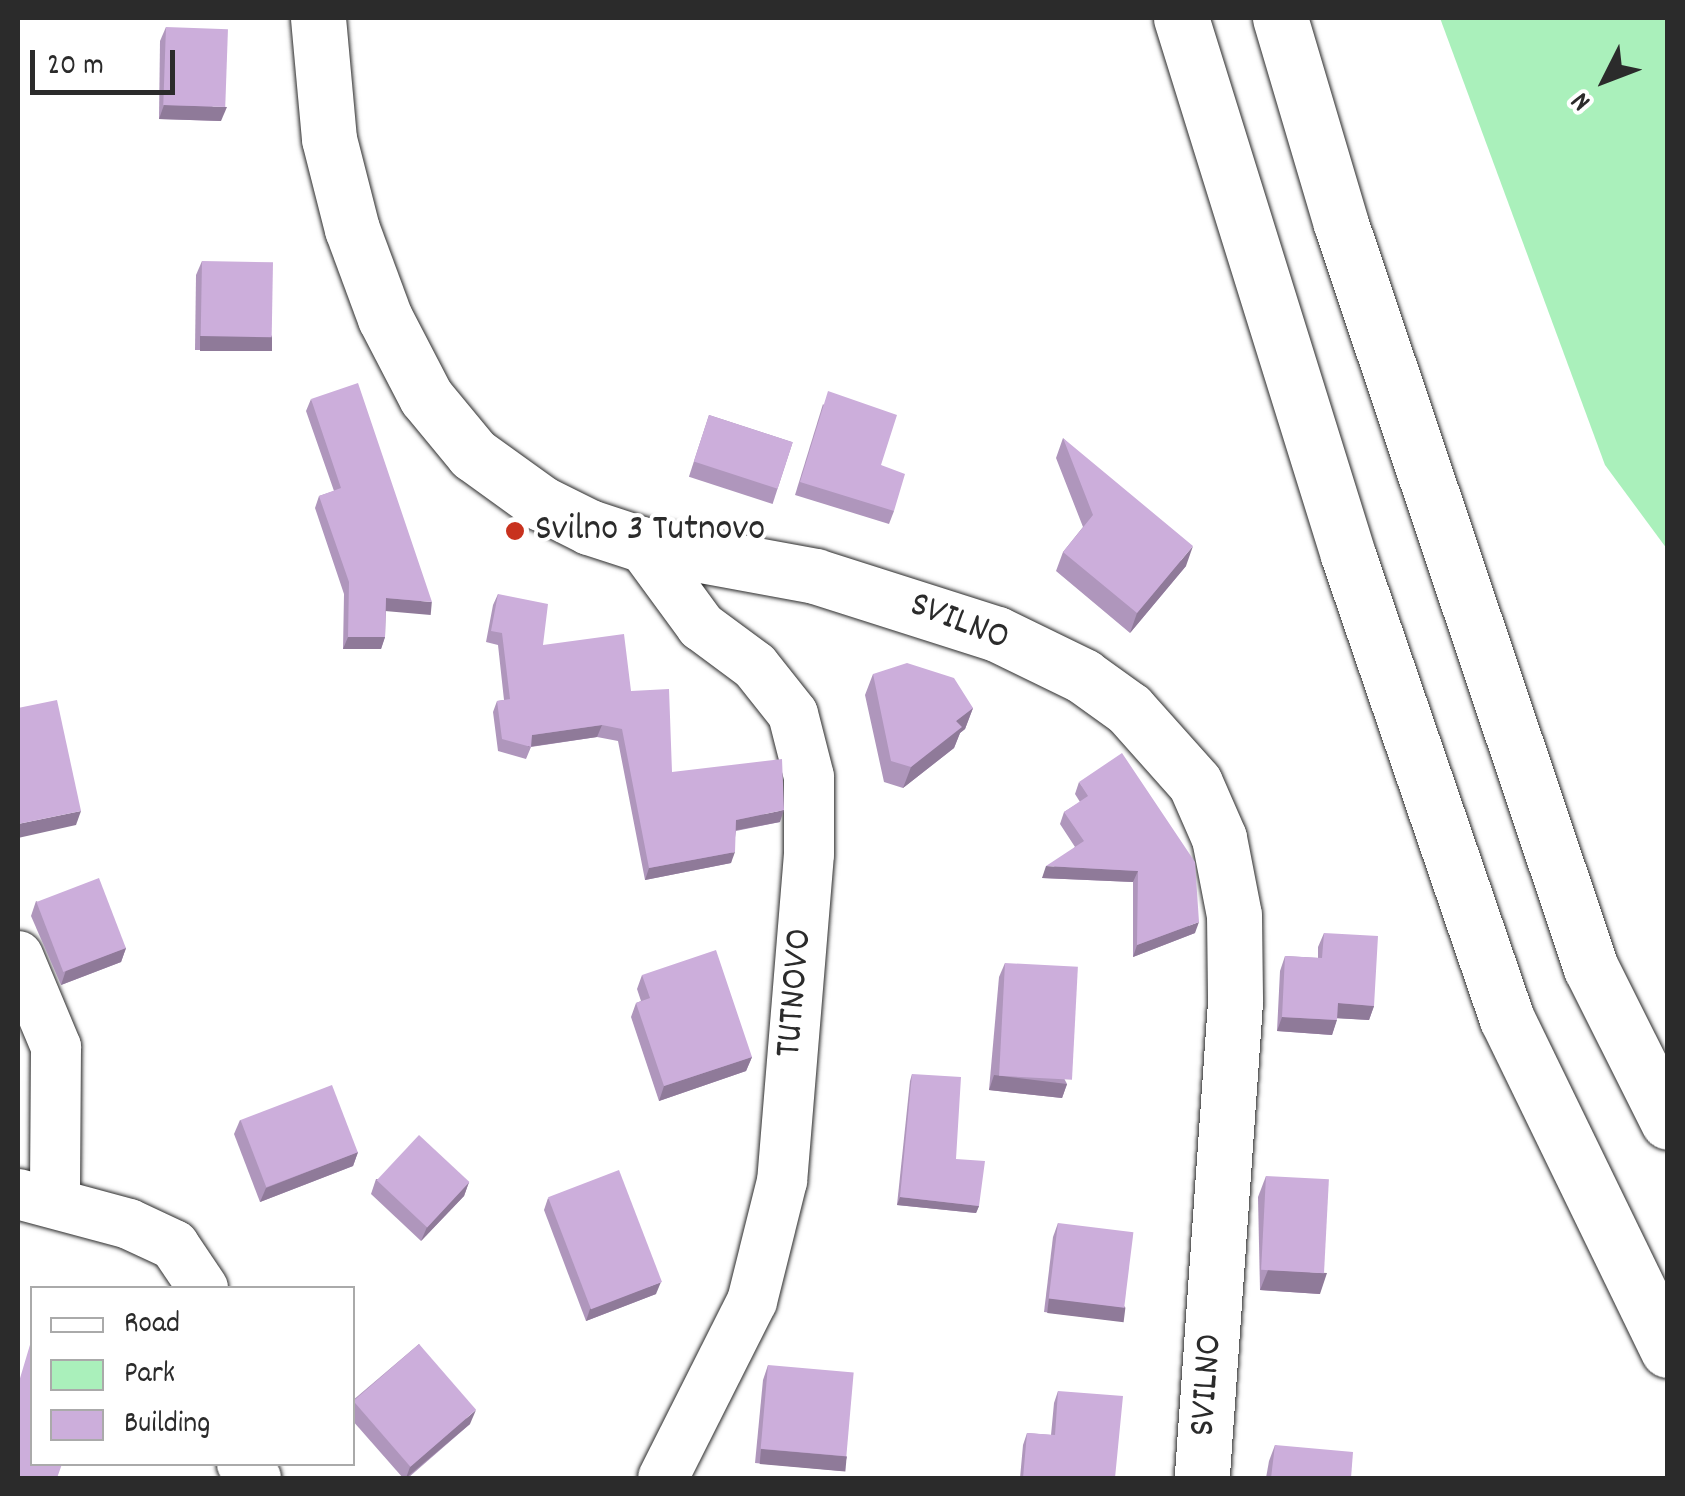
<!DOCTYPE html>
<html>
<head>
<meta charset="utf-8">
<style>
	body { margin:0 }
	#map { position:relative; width:1685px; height:1496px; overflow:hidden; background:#fff; font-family:Dekko,sans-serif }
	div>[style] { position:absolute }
	.green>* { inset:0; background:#aaf0bb }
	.roads { filter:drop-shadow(0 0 2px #2b2b2b) drop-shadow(0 0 2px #2b2b2b) }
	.minor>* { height:50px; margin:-25px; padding:0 25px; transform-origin:25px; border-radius:25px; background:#fff }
	.primary>* { height:55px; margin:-27.5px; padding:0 27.5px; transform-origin:27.5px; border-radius:27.5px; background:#fff }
	.motorway>* { height:55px; margin:-27.5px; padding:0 27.5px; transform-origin:27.5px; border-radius:27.5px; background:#fff }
	.wall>* { inset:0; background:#af96bc; transform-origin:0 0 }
	.shaded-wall>* { inset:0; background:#8f7a99; transform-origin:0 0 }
	.building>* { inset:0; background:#ccaedb; transform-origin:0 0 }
	.dots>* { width:28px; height:28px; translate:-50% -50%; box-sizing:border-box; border:5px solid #fff; border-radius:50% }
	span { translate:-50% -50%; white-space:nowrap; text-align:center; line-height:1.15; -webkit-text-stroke:8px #fff; paint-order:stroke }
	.poi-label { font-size:38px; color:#2b2b2b }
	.left { translate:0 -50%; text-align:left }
	.street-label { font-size:38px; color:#2b2b2b }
	.frame { position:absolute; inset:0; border:20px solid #2b2b2b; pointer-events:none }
	.legend { position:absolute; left:30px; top:1286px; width:325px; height:180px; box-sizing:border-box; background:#fff; border:2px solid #aaa; margin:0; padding:12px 18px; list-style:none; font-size:30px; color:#2b2b2b }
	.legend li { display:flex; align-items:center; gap:20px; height:50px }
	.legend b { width:50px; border:2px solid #aaa }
	.north { position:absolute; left:1555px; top:30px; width:100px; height:100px; -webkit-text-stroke:8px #fff; paint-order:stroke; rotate:228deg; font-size:28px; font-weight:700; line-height:40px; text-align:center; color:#2b2b2b }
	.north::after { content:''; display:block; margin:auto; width:35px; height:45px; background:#2b2b2b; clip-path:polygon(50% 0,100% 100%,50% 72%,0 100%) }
	.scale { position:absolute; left:30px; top:50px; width:145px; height:45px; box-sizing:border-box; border:5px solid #2b2b2b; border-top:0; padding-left:12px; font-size:30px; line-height:35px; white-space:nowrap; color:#2b2b2b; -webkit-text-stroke:8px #fff; paint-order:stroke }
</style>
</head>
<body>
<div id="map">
	<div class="green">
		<i style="clip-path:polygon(1440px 18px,1667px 18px,1667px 549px,1605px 465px)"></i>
	</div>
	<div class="roads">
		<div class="minor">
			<i style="left:641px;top:544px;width:102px;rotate:53.8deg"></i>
			<i style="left:701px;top:626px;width:67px;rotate:36.5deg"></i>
			<i style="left:755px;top:666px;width:61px;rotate:51.6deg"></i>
			<i style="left:793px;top:714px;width:65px;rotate:75.7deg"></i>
			<i style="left:809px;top:777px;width:77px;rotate:90deg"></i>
			<i style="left:809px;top:854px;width:328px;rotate:94.7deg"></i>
			<i style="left:782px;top:1181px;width:124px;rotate:104deg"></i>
			<i style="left:752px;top:1301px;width:198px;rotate:116.7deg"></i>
			<i style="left:18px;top:956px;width:99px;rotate:67.3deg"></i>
			<i style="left:56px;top:1047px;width:153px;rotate:90.4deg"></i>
			<i style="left:18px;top:1194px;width:115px;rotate:15.1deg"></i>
			<i style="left:129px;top:1224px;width:50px;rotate:25deg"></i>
			<i style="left:174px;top:1245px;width:52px;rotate:56deg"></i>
			<i style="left:242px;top:1464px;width:20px;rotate:45deg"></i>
		</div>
		<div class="primary">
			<i style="left:318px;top:18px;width:121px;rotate:84.8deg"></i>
			<i style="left:329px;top:139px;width:93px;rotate:75.7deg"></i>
			<i style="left:352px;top:229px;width:95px;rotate:69.7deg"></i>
			<i style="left:385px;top:318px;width:89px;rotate:62.6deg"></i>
			<i style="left:426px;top:397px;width:74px;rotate:50.5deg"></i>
			<i style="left:473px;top:454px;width:84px;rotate:35.8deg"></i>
			<i style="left:541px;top:503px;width:54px;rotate:26.6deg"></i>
			<i style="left:589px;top:527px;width:55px;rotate:18.1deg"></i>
			<i style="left:641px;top:544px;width:177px;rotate:10.4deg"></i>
			<i style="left:815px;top:576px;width:191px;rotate:17.7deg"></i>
			<i style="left:997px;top:634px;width:96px;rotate:26deg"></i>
			<i style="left:1083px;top:676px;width:57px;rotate:35.7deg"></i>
			<i style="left:1129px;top:709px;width:99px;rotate:48.3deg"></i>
			<i style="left:1195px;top:783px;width:60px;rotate:66.4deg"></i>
			<i style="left:1219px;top:838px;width:78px;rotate:79deg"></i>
			<i style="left:1234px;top:915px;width:87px;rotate:89.3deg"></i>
			<i style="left:1235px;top:1002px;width:477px;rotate:94deg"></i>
		</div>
		<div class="motorway">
			<i style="left:1181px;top:18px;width:562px;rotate:72.72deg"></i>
			<i style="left:1348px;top:555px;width:490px;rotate:71.1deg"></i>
			<i style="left:1507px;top:1019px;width:368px;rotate:64.1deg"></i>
			<i style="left:1280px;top:18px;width:215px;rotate:73.5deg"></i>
			<i style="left:1341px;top:224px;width:785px;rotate:71.43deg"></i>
			<i style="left:1591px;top:968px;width:172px;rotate:63.4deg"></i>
		</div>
	</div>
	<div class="wall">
		<i style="clip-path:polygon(166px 27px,221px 121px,159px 119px,160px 41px)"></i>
		<i style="clip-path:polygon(202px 261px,272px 336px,267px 350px,195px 350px,196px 275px)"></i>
		<i style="clip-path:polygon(311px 399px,428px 614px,386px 610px,385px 637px,381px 649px,343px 649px,344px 594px,315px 508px,319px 496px,334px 491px,306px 411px)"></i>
		<i style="clip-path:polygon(823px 404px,881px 465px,894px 511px,889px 524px,795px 495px)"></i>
		<i style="left:709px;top:415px;width:88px;height:65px;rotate:18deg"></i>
		<i style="clip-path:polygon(1063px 438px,1186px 566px,1130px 633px,1056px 571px,1063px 552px,1083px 527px,1056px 458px)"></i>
		<i style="clip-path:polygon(498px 594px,543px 645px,631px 691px,672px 772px,780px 822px,736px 831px,731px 863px,645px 880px,618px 741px,597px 737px,531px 747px,526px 759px,498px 751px,493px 712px,497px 701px,504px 700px,498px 645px,486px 642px,493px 605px)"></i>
		<i style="clip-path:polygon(873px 674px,973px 708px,965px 729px,960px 733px,954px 748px,903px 788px,884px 782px,865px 695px)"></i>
		<i style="clip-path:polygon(1079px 782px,1195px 933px,1133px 957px,1133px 882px,1042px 878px,1075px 847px,1060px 824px,1064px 812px,1080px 802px,1075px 794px)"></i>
		<i style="clip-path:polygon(36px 901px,126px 948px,121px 962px,61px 985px,31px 916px)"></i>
		<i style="clip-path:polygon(1324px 933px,1374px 1006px,1369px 1020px,1337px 1018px,1332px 1035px,1277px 1031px,1280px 971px,1285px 956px,1318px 958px,1318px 947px)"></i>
		<i style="clip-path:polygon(1005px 963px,1067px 1084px,1062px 1098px,989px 1090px,999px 977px)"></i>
		<i style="clip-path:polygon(642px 975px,752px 1057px,746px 1071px,659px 1101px,631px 1017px,636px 1003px,641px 1001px,637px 989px)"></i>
		<i style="clip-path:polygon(912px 1074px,979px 1206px,976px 1213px,897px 1205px,910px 1081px)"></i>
		<i style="clip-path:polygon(240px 1120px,358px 1152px,353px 1166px,260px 1202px,234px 1134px)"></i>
		<i style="clip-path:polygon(1266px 1176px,1320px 1294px,1260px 1290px,1258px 1197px)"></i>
		<i style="clip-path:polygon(376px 1179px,469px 1182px,464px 1196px,421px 1241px,371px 1194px)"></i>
		<i style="clip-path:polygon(548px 1198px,656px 1294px,586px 1321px,544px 1210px)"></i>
		<i style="clip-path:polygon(1058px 1223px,1125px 1307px,1119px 1321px,1044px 1312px,1053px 1237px)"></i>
		<i style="clip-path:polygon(419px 1344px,470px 1424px,408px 1478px,403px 1478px,352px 1420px,352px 1401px)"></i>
		<i style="clip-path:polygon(768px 1365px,847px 1457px,842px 1471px,755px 1463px,763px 1380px)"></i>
		<i style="clip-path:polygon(1058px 1391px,1115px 1478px,1020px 1478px,1023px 1445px,1027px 1433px,1051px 1435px,1054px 1403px)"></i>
		<i style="clip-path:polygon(1275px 1445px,1351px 1478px,1266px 1478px,1269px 1461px)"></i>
	</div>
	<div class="shaded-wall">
		<i style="clip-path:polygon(164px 105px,227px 107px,221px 121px,159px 119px)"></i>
		<i style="left:200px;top:336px;width:72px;height:15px"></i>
		<i style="clip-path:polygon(1193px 546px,1186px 566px,1130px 633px,1137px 613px)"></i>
		<i style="left:386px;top:598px;width:46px;height:13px;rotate:5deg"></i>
		<i style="clip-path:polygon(348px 637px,385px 637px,381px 649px,343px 649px)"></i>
		<i style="clip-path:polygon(973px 708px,965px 729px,960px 733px,954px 748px,903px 788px,911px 767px,956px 721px)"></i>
		<i style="clip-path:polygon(602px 725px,597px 737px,528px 747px,532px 735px)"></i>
		<i style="clip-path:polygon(784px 810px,780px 822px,732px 831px,736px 820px)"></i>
		<i style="clip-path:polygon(81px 811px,76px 825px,18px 838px,18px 824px)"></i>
		<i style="clip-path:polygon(735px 852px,731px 863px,645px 880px,649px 868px)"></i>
		<i style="clip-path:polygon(1046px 866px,1138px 871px,1133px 882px,1042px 878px)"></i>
		<i style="clip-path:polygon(1199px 922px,1195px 933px,1133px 957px,1137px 945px)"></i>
		<i style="clip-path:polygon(126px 948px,121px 962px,61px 985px,66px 970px)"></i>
		<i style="clip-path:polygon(1338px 1003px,1374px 1006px,1369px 1020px,1333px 1018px)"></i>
		<i style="clip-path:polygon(1282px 1017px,1337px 1020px,1332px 1035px,1277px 1031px)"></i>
		<i style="clip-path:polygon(752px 1057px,746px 1071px,659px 1101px,664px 1086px)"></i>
		<i style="clip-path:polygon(994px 1075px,1067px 1084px,1062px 1098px,989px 1090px)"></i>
		<i style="clip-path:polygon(358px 1152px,353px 1166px,260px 1202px,266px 1188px)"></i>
		<i style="clip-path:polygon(469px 1182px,464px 1196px,421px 1241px,427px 1227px)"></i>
		<i style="clip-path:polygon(900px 1197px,979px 1206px,976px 1213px,897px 1205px)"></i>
		<i style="clip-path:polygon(1268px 1270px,1327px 1273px,1320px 1294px,1260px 1290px)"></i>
		<i style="clip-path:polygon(661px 1282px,656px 1294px,586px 1321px,590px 1309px)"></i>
		<i style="left:1049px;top:1298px;width:77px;height:15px;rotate:7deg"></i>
		<i style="clip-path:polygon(476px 1410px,470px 1424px,406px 1478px,410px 1467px)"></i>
		<i style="left:761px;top:1449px;width:86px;height:15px;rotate:5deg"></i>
	</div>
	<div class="building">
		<i style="left:166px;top:27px;width:62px;height:78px;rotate:2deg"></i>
		<i style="left:202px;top:261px;width:71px;height:75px;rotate:1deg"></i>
		<i style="clip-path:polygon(358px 383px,432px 602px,386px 598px,385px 637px,348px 637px,349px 582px,319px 496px,341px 488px,311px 399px)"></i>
		<i style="clip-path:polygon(828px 391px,897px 415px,881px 465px,905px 474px,894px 511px,800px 482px)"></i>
		<i style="left:709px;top:415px;width:88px;height:49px;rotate:18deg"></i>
		<i style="clip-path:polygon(1063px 438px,1193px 546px,1137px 613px,1063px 552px,1093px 515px)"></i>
		<i style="clip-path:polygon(498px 594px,548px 604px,543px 645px,624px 634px,631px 691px,669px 689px,672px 772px,782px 759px,784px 810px,736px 820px,735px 852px,649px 868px,622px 729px,602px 725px,532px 735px,531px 747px,502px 739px,497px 701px,510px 699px,502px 633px,491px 631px)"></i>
		<i style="clip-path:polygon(907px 663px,954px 678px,973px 708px,956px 721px,962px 727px,911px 767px,891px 761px,873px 674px)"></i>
		<i style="clip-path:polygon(57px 700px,81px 811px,18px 824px,18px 708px)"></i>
		<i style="clip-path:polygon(1122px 753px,1195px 862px,1199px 922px,1137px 945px,1138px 871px,1046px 866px,1084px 841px,1064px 812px,1088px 796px,1079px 782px)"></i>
		<i style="left:99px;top:878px;width:75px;height:67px;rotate:69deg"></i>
		<i style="clip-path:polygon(1324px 933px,1378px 936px,1374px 1006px,1338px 1003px,1337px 1020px,1282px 1017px,1285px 956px,1322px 958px)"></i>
		<i style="clip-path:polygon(716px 950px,752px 1057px,664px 1086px,636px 1003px,650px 998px,642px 975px)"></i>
		<i style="left:1005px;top:963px;width:73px;height:113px;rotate:3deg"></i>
		<i style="clip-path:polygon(912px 1074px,961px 1077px,956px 1159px,985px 1161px,979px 1206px,900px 1197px)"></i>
		<i style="left:332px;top:1085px;width:72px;height:98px;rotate:69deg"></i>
		<i style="left:419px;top:1135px;width:69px;height:62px;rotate:43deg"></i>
		<i style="left:619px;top:1170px;width:120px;height:76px;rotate:69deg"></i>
		<i style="left:1266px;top:1176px;width:63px;height:94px;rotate:3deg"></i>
		<i style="left:1058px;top:1223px;width:76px;height:76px;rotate:7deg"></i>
		<i style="clip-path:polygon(32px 1338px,32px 1464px,62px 1464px,57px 1478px,18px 1478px,18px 1385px)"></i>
		<i style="left:419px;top:1344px;width:87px;height:87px;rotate:49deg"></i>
		<i style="left:768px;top:1365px;width:86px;height:84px;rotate:5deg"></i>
		<i style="clip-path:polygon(1058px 1391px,1123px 1396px,1115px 1478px,1023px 1478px,1027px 1433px,1055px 1435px)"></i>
		<i style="clip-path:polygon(1275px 1445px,1353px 1452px,1351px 1478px,1271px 1478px)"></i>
	</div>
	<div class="dots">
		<i style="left:515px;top:531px;background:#c8321e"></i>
	</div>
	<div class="poi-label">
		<span class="left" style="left:535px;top:531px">Svilno 3 Tutnovo</span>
	</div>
	<div class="street-label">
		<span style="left:959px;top:623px;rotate:21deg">SVILNO</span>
		<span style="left:796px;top:993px;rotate:-85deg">TUTNOVO</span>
		<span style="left:1208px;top:1385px;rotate:-86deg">SVILNO</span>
	</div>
	<div class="frame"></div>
	<ul class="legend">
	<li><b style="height:12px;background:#fff"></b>Road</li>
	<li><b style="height:28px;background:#aaf0bb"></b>Park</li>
	<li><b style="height:28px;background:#ccaedb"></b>Building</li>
	</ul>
	<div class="north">N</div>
	<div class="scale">20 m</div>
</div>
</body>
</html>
